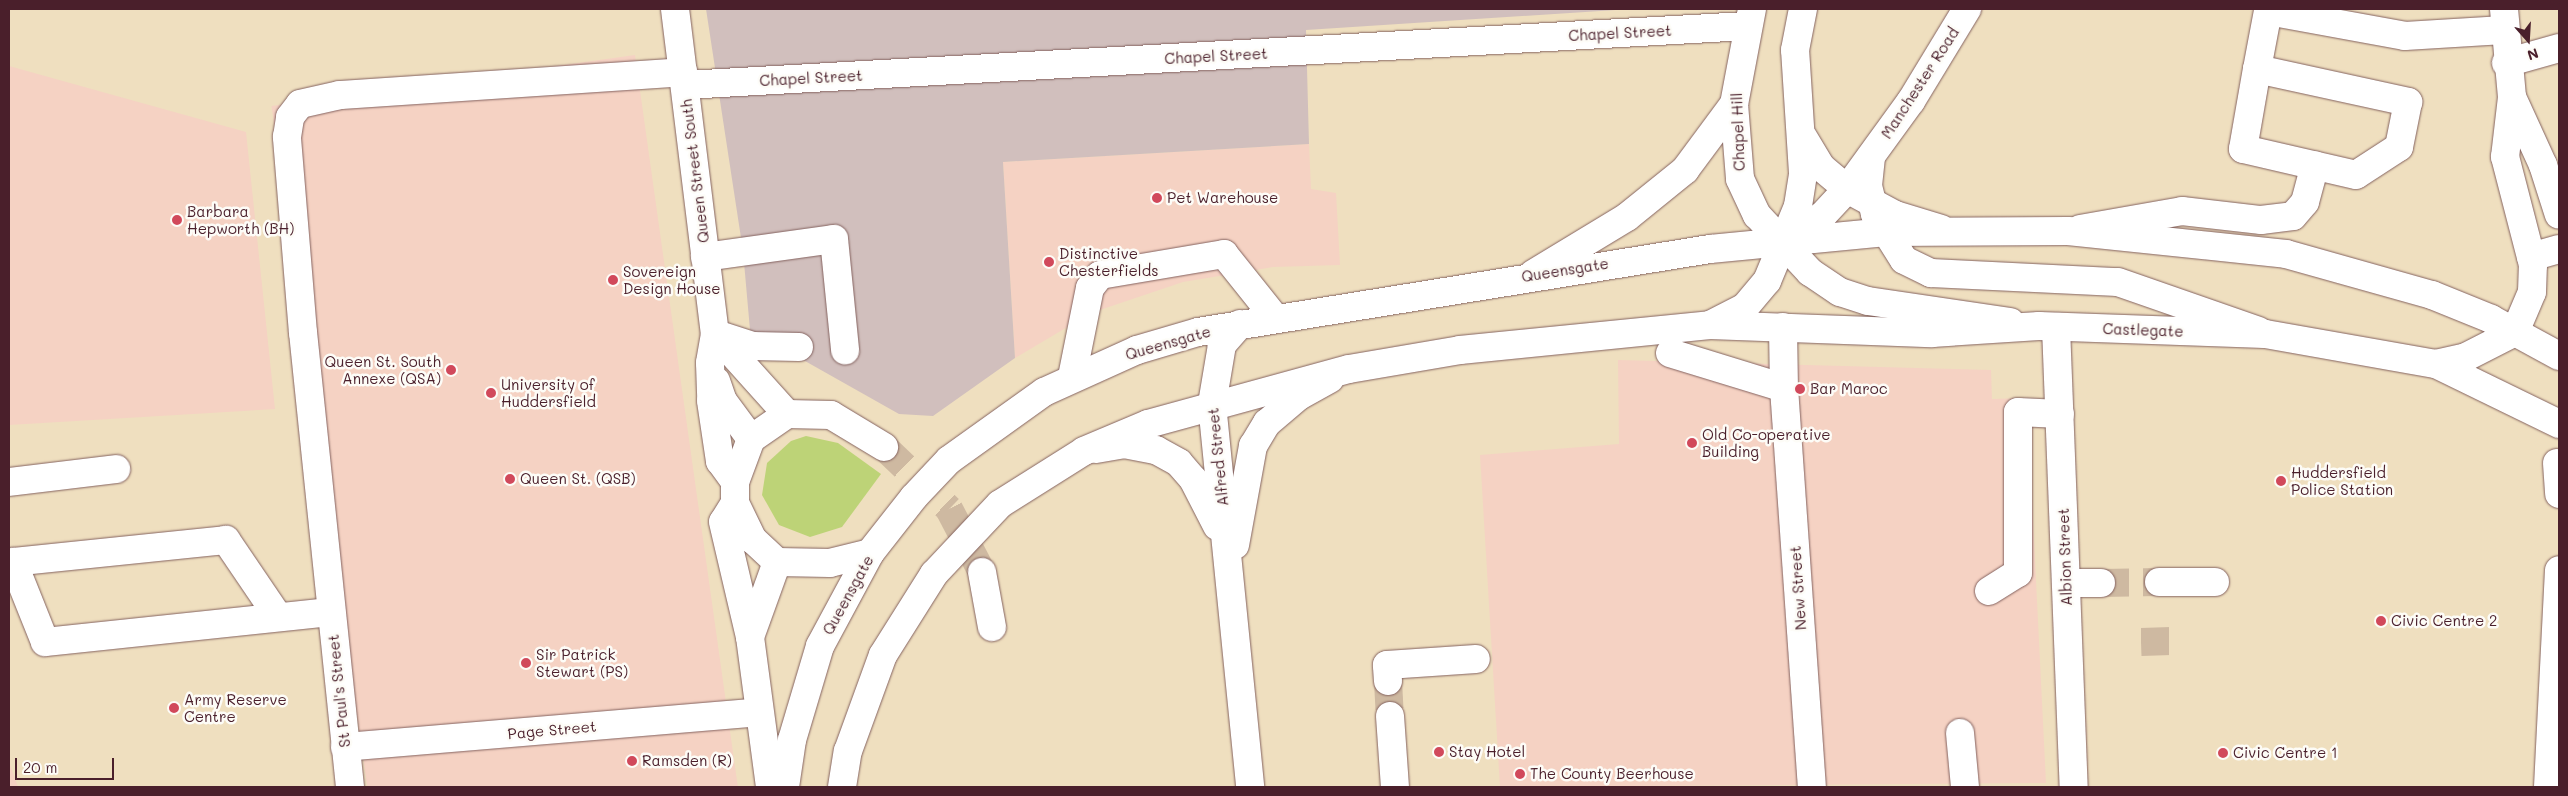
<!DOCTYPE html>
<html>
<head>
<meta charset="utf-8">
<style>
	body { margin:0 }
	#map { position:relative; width:2568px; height:796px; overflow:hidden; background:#efdfbf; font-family:Mali,sans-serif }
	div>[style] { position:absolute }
	.built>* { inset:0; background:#f5d2c3; transform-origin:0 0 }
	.industrial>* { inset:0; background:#d1bfbd }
	.green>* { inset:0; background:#bdd377 }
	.minor-tunnel>* { height:28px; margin-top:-14px; transform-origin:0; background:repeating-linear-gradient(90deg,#ceb9a1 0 28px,transparent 0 42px) }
	.roads { filter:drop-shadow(0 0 1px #84625f) drop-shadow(0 0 1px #84625f) }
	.minor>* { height:28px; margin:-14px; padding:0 14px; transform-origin:14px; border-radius:14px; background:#fff }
	.major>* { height:28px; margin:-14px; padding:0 14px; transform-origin:14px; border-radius:14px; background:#fff }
	.highway>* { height:28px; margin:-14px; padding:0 14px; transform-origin:14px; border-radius:14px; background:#fff }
	.dots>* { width:14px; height:14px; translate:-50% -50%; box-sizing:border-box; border:2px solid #fdfcf7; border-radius:50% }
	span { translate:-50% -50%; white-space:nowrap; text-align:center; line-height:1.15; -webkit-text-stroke:5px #fdfcf7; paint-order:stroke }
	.street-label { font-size:15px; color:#4a1f2b }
	.poi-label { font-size:15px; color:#4a1f2b }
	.left { translate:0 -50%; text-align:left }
	.right { translate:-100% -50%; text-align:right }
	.frame { position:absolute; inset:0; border:10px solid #4a1f2b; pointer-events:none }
	.north { position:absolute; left:2503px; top:15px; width:50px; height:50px; -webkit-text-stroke:4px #fdfcf7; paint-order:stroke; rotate:161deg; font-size:14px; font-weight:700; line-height:20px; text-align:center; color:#4a1f2b }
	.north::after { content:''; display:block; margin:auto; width:18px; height:22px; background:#4a1f2b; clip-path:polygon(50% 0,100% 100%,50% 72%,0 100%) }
	.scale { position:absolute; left:15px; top:758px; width:99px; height:22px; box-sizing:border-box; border:2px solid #4a1f2b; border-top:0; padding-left:6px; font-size:15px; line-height:18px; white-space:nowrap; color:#4a1f2b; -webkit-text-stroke:4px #fdfcf7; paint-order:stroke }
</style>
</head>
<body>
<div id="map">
	<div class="built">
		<i style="left:635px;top:55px;width:739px;height:367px;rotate:82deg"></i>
		<i style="clip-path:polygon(9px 66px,246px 132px,275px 409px,9px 425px)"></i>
		<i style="clip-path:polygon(1309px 144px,1311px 189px,1336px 193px,1340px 265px,1273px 267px,1183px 282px,1091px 313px,1015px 358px,1003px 162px)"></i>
		<i style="clip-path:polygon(1618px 360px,1991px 370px,1992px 399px,2027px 398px,2046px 783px,1500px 787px,1480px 455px,1619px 444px)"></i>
		<i style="clip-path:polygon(9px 762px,18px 787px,19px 787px,9px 787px)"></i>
	</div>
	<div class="industrial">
		<i style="clip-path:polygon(706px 9px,1631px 9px,1306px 30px,1309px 144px,1003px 162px,1015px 358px,933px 416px,899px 414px,750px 330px,743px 251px)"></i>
	</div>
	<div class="green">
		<i style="clip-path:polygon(806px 436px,838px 443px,881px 474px,842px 527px,810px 537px,779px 525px,762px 495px,767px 463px,791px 441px)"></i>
	</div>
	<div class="minor-tunnel">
		<i style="left:884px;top:447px;width:90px;rotate:43.6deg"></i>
		<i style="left:949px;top:509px;width:71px;rotate:62.4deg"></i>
		<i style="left:2101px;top:583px;width:58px;rotate:-1deg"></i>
		<i style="left:2141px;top:642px;width:30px;rotate:-2deg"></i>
		<i style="left:1388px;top:681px;width:35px;rotate:87deg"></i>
	</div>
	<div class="roads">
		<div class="minor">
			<i style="left:675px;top:9px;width:327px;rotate:83deg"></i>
			<i style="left:715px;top:334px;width:29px;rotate:100deg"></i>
			<i style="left:710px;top:363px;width:38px;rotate:88deg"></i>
			<i style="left:711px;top:401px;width:61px;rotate:81.5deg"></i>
			<i style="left:720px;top:461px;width:26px;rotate:54deg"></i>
			<i style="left:2506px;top:63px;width:55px;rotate:-15.8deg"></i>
			<i style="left:2257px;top:69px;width:155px;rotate:12.3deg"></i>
			<i style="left:2408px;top:102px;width:46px;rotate:101.3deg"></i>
			<i style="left:2399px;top:147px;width:51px;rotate:146.9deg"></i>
			<i style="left:2356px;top:175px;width:116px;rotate:-167deg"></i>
			<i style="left:2243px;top:149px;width:81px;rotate:-80.1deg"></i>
			<i style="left:2257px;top:69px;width:59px;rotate:-79.3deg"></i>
			<i style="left:2268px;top:11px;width:139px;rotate:10.3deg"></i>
			<i style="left:2405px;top:36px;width:99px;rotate:-3.5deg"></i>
			<i style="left:685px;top:85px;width:1063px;rotate:-3.18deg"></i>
			<i style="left:2080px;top:229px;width:104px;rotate:-10deg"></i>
			<i style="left:2182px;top:211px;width:80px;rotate:6.5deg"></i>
			<i style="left:2261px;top:220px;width:32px;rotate:-7deg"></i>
			<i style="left:2293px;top:216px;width:18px;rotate:-49deg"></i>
			<i style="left:2305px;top:202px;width:38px;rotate:-75deg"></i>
			<i style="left:705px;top:257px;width:130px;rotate:-7.9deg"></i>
			<i style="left:834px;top:239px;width:112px;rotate:84.3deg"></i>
			<i style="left:2531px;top:257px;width:29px;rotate:-16deg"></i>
			<i style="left:1240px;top:324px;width:28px;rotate:131deg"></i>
			<i style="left:1222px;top:345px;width:60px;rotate:99.6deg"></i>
			<i style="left:1212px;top:404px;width:385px;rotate:84.3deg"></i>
			<i style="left:1783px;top:327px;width:61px;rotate:89.1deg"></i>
			<i style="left:2056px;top:327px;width:460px;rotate:87.8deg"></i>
			<i style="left:715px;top:334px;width:108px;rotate:48deg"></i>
			<i style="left:716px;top:334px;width:38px;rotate:18deg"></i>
			<i style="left:752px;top:346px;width:47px;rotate:1.2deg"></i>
			<i style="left:1670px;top:353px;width:119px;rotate:17.1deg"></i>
			<i style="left:1784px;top:388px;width:400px;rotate:86deg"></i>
			<i style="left:1072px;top:377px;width:91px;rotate:-78.6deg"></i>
			<i style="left:1090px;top:288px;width:16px;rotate:-52deg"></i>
			<i style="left:1100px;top:275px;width:126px;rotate:-9.6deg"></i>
			<i style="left:1224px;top:254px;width:82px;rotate:51.4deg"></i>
			<i style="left:716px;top:381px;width:21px;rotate:71deg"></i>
			<i style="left:723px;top:401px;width:47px;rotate:53.6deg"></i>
			<i style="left:1096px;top:449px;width:28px;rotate:-10deg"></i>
			<i style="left:1124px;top:444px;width:33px;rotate:11deg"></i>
			<i style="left:1156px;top:450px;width:26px;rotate:29deg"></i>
			<i style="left:1179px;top:463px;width:21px;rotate:49deg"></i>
			<i style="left:1193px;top:479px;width:53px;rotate:62.9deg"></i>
			<i style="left:2557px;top:463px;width:31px;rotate:86deg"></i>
			<i style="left:9px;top:482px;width:108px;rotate:-6.9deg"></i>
			<i style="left:735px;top:503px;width:22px;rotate:122deg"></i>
			<i style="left:723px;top:522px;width:118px;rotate:76.8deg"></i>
			<i style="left:750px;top:637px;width:151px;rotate:82.4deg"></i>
			<i style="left:1235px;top:545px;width:101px;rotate:-79.7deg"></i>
			<i style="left:1253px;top:446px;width:27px;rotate:-59deg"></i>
			<i style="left:1267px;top:423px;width:42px;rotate:-40.2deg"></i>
			<i style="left:1299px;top:396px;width:35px;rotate:-29deg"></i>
			<i style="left:870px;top:553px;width:41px;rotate:166deg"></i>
			<i style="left:830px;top:563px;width:53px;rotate:-178.9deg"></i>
			<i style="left:777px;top:562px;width:33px;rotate:-137deg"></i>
			<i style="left:753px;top:540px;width:41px;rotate:-115.9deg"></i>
			<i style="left:735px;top:503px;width:21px;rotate:-90deg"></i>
			<i style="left:735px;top:482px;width:46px;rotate:-69.6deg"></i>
			<i style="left:751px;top:439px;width:44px;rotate:-34.8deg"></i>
			<i style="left:787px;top:414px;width:44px;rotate:1.3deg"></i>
			<i style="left:831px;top:415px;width:62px;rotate:31.1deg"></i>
			<i style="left:982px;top:572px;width:56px;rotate:79.7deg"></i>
			<i style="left:2159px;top:582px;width:56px"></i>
			<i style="left:2066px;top:583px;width:35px"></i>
			<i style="left:1989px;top:591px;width:34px;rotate:-32deg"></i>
			<i style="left:2018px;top:573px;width:161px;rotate:-90deg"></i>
			<i style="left:2018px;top:412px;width:42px;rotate:2.7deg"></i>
			<i style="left:277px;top:615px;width:91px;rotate:-124.2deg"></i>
			<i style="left:226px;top:540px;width:214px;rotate:174.1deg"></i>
			<i style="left:13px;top:562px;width:86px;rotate:68.2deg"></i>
			<i style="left:45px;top:642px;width:287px;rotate:-6deg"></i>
			<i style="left:750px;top:637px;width:80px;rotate:-70.2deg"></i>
			<i style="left:1388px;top:681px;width:16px;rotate:-94deg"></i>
			<i style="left:1387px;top:665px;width:89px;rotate:-3.9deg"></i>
			<i style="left:1390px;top:716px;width:71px;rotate:86deg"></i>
			<i style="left:1960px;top:733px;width:54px;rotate:84.7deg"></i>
			<i style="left:345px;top:747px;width:415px;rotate:-4.8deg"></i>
			<i style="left:350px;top:787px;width:456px;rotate:-95.9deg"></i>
			<i style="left:303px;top:333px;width:197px;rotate:-94.7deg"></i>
			<i style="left:287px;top:137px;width:20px;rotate:-81deg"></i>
			<i style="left:290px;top:117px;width:16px;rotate:-52deg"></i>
			<i style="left:300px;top:104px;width:41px;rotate:-12.7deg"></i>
			<i style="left:340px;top:95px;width:344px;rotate:-3.8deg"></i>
			<i style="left:2548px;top:787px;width:217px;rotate:-87.1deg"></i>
		</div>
		<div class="major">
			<i style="left:1752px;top:9px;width:97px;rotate:100.7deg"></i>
			<i style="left:1734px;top:104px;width:75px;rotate:85.4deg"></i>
			<i style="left:1740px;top:179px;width:40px;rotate:65deg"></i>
			<i style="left:1757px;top:215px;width:78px;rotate:47.1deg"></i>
			<i style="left:1810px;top:272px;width:36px;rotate:34deg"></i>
			<i style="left:1840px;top:292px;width:29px;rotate:18deg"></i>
			<i style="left:1868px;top:301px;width:144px;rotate:8.4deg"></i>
			<i style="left:2504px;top:9px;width:88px;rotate:84.8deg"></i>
			<i style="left:2512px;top:97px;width:75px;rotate:65.5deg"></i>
			<i style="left:2543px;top:165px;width:52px;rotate:72.3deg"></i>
			<i style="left:1803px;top:137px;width:35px;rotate:59deg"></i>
			<i style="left:1821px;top:167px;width:34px;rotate:40deg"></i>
			<i style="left:1847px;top:189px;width:55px;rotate:28.4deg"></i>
			<i style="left:1895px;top:215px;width:48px;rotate:16.9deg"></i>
			<i style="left:1871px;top:157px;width:29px;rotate:96deg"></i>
			<i style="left:1868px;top:186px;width:29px;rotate:76deg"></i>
			<i style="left:1875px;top:214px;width:54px;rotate:57.8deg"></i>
			<i style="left:1904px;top:260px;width:30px;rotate:26deg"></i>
			<i style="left:1931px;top:273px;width:187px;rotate:2.8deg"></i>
			<i style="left:2118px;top:282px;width:149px;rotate:19.2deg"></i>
			<i style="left:1783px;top:243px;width:49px;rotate:-35deg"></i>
			<i style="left:1823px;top:215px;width:35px;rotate:-47deg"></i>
			<i style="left:1847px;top:189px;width:109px;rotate:-54deg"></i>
			<i style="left:1911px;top:101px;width:108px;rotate:-58.7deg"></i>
			<i style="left:1533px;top:274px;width:110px;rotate:-31.2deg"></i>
			<i style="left:1627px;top:217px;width:75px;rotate:-39deg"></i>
			<i style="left:1685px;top:170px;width:82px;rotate:-53.4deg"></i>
			<i style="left:1710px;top:325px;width:39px;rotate:-27deg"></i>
			<i style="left:1745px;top:307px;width:34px;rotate:-50deg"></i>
			<i style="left:1767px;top:281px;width:81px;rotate:-67.5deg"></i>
			<i style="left:1798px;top:206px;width:33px;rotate:-81deg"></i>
			<i style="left:1803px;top:173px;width:123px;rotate:-93.7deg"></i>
			<i style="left:1795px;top:50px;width:42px;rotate:-79deg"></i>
			<i style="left:2436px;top:364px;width:31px;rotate:-13deg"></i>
			<i style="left:2466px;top:357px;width:55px;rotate:-27deg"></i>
			<i style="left:2515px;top:332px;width:43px;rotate:-67deg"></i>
			<i style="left:2532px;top:292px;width:27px;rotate:-88deg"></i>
			<i style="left:2533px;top:265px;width:112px;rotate:-104.5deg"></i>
			<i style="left:2505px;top:157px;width:60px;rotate:-83.3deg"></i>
		</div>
		<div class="highway">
			<i style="left:785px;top:787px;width:48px;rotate:-81.5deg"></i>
			<i style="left:792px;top:740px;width:98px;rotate:-73.4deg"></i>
			<i style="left:820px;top:646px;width:106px;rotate:-61.7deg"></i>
			<i style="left:870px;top:553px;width:71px;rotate:-51.8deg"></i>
			<i style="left:914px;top:497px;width:51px;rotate:-46.6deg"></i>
			<i style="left:949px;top:460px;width:117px;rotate:-35.6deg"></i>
			<i style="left:1044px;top:392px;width:102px;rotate:-24.3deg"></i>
			<i style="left:1137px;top:350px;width:64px;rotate:-16.4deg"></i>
			<i style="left:1198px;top:332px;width:519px;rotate:-9.21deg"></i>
			<i style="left:1710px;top:249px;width:177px;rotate:-5.5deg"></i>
			<i style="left:1886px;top:232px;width:182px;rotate:-0.3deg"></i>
			<i style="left:2068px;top:231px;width:219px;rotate:6deg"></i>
			<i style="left:2286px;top:254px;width:152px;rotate:15.7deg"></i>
			<i style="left:2432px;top:295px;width:64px;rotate:22.1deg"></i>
			<i style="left:2491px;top:319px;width:77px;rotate:28.6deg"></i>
			<i style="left:842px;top:787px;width:36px;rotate:-81deg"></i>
			<i style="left:848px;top:751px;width:102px;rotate:-70deg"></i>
			<i style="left:883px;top:655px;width:96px;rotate:-57.8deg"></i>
			<i style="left:934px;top:574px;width:96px;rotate:-46.7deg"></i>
			<i style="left:1000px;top:504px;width:99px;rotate:-32.2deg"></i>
			<i style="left:1084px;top:451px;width:69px;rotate:-22.9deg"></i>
			<i style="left:1148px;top:424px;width:208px;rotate:-15.3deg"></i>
			<i style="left:1349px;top:369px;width:113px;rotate:-9.7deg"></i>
			<i style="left:1460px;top:350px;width:251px;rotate:-5.7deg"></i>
			<i style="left:1710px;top:325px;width:222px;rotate:2.1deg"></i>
			<i style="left:1932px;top:333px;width:107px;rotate:-3.7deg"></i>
			<i style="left:2039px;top:326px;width:226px;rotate:2deg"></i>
			<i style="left:2265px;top:334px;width:174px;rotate:10deg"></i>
			<i style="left:2436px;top:364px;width:137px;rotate:26deg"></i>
		</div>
	</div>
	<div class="dots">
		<i style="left:1157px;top:198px;background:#d1495b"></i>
		<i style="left:177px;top:220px;background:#d1495b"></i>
		<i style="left:1049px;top:262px;background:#d1495b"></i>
		<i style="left:613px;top:280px;background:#d1495b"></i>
		<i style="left:451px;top:370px;background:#d1495b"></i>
		<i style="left:1800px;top:389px;background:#d1495b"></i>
		<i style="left:491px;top:393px;background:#d1495b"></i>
		<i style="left:1692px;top:443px;background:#d1495b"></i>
		<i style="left:510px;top:479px;background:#d1495b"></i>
		<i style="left:2281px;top:481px;background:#d1495b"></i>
		<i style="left:2381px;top:621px;background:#d1495b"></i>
		<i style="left:526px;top:663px;background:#d1495b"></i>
		<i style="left:174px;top:708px;background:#d1495b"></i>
		<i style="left:1439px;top:752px;background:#d1495b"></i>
		<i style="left:2223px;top:753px;background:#d1495b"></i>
		<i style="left:632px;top:761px;background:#d1495b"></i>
		<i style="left:1520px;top:774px;background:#d1495b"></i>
	</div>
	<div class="street-label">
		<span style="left:1620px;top:33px;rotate:-3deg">Chapel Street</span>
		<span style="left:1216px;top:56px;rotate:-3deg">Chapel Street</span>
		<span style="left:811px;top:78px;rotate:-3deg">Chapel Street</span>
		<span style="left:1920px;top:83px;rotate:-57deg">Manchester Road</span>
		<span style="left:1738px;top:132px;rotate:-92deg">Chapel Hill</span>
		<span style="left:695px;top:171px;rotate:-97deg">Queen Street South</span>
		<span style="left:1565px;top:270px;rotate:-9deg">Queensgate</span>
		<span style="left:2143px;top:330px;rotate:2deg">Castlegate</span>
		<span style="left:1168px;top:343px;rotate:-16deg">Queensgate</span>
		<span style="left:1218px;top:457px;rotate:-96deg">Alfred Street</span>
		<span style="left:2065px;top:557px;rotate:-92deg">Albion Street</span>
		<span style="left:1798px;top:588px;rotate:-94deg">New Street</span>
		<span style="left:848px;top:595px;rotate:-61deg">Queensgate</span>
		<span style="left:339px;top:691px;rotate:-96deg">St Paul's Street</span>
		<span style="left:552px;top:730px;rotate:-5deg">Page Street</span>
	</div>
	<div class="poi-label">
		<span class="left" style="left:1167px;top:198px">Pet Warehouse</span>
		<span class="left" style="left:187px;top:220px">Barbara<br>Hepworth (BH)</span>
		<span class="left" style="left:1059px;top:262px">Distinctive<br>Chesterfields</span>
		<span class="left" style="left:623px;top:280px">Sovereign<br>Design House</span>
		<span class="right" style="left:441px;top:370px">Queen St. South<br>Annexe (QSA)</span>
		<span class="left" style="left:501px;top:393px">University of<br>Huddersfield</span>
		<span class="left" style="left:1810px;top:389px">Bar Maroc</span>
		<span class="left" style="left:1702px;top:443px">Old Co-operative<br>Building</span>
		<span class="left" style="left:2291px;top:481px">Huddersfield<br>Police Station</span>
		<span class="left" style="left:520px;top:479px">Queen St. (QSB)</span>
		<span class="left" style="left:2391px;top:621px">Civic Centre 2</span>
		<span class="left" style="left:536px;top:663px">Sir Patrick<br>Stewart (PS)</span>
		<span class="left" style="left:184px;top:708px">Army Reserve<br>Centre</span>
		<span class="left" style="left:1449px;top:752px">Stay Hotel</span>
		<span class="left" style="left:2233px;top:753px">Civic Centre 1</span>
		<span class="left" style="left:642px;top:761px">Ramsden (R)</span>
		<span class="left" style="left:1530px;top:774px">The County Beerhouse</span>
	</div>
	<div class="frame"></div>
	<div class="north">N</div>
	<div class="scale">20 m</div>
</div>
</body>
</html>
